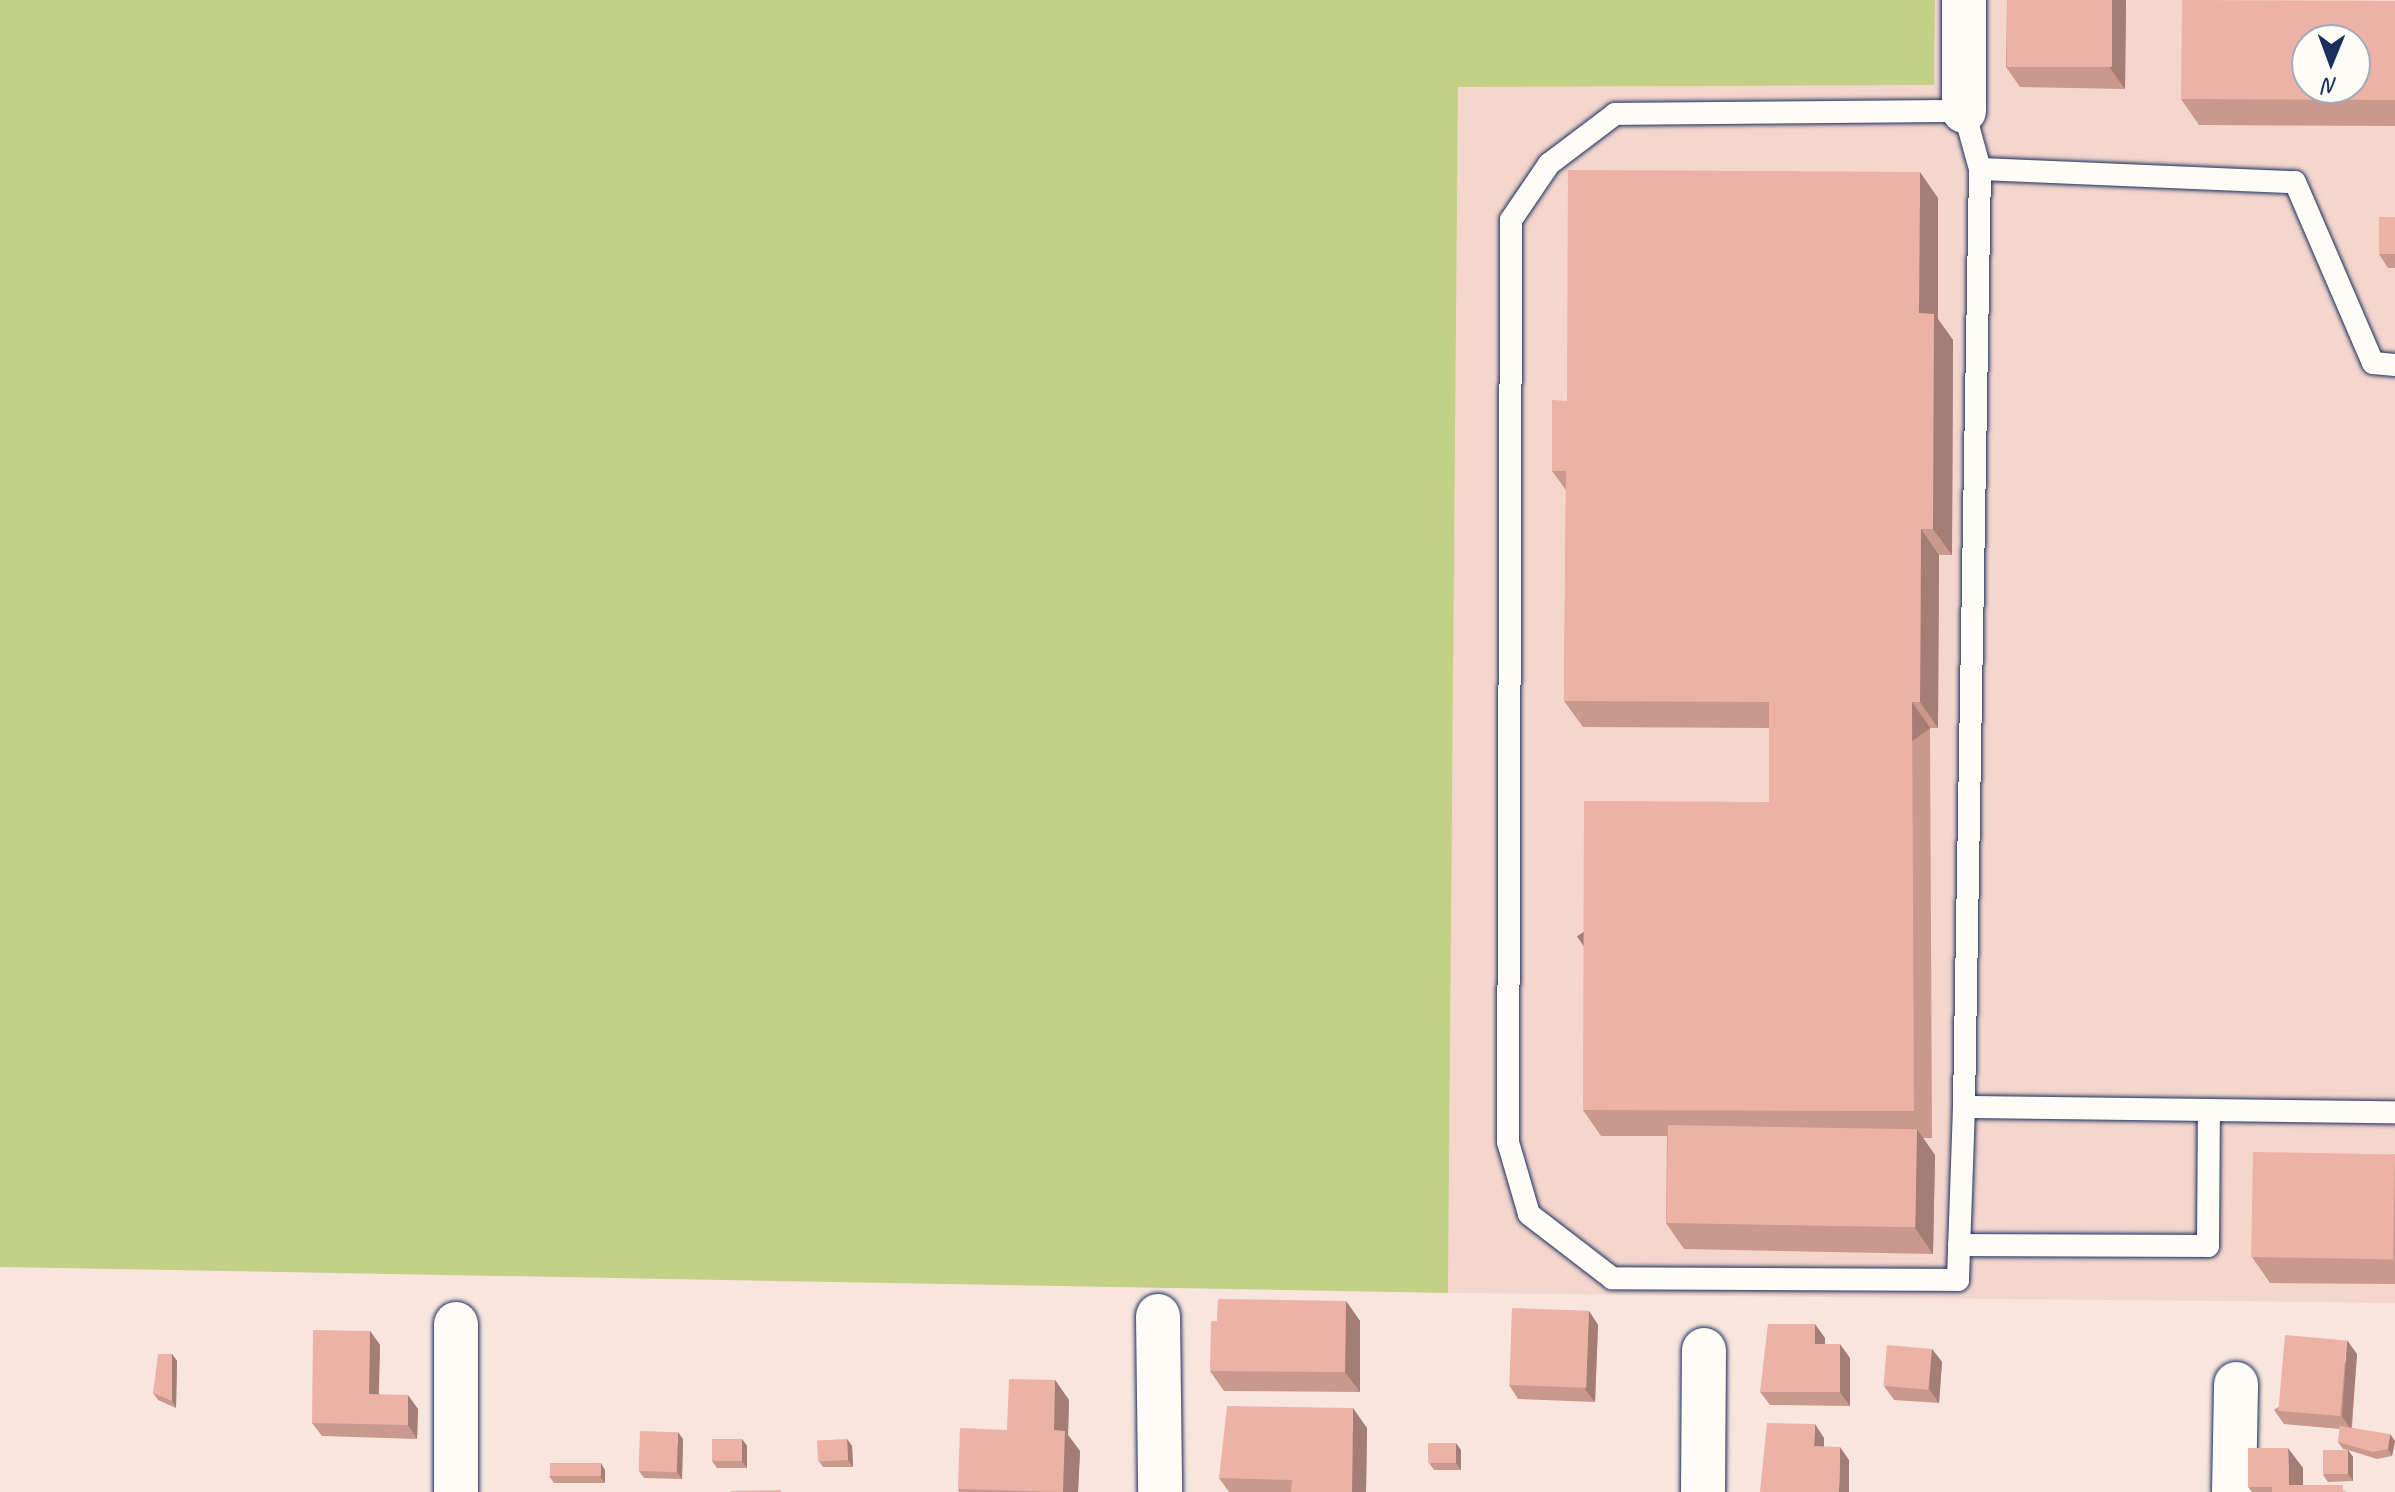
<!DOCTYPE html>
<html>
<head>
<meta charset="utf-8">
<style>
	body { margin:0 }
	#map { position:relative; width:2395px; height:1492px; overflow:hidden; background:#f8e6de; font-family:Caveat,sans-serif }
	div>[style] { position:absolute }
	.built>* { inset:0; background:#f4d6cd }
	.green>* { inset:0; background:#c2d185 }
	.roads { filter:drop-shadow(0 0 2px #1b2f5e) drop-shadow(0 0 2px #1b2f5e) }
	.lane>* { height:22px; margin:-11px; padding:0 11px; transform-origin:11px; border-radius:11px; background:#fdfcf7 }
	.street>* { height:44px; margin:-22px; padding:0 22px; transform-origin:22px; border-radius:22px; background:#fdfcf7 }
	.wall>* { inset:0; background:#ca998e }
	.shaded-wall>* { inset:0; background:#a47d74; transform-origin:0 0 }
	.building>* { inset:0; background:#ebb2a5; transform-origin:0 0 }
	span { translate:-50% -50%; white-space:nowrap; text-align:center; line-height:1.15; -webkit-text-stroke:6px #fdfcf7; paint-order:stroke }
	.north { position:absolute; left:2291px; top:24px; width:80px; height:80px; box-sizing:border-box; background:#fdfcf7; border:2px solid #a3aaba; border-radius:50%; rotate:181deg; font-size:22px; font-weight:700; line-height:32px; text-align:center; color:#1b2f5e }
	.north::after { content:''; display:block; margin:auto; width:28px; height:36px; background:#1b2f5e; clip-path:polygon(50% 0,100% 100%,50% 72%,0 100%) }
</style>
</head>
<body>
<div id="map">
	<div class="built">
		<i style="clip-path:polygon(evenodd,1935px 0,2395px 0,2395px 1303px,1448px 1293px,1458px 87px,1934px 85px,1935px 0,2307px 40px,2355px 40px,2355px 88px,2307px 88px,2307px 40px)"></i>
	</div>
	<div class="green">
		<i style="clip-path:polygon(0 0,1935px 0,1934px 85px,1458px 87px,1448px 1293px,0 1267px)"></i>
	</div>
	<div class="roads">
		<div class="lane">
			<i style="left:1980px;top:169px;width:938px;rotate:90.98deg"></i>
			<i style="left:1964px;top:1107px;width:431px;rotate:0.7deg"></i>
			<i style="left:1964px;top:1107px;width:173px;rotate:92deg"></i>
			<i style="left:1958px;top:1280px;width:346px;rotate:-179.7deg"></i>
			<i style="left:1612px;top:1278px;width:105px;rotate:-142.4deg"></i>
			<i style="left:1529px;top:1214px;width:75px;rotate:-106.3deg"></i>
			<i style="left:1508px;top:1142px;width:922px;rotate:-89.81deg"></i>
			<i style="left:1511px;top:220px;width:68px;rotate:-55.8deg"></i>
			<i style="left:1549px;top:164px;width:83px;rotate:-37.1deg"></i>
			<i style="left:1615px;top:114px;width:349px;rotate:-0.5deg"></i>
			<i style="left:1964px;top:111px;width:60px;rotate:74.6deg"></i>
			<i style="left:1980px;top:169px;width:315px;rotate:2.4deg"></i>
			<i style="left:2295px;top:182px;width:197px;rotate:66.7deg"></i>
			<i style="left:2373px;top:363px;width:22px;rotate:5deg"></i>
			<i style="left:1959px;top:1245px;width:249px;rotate:0.2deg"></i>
			<i style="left:2208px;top:1246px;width:136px;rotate:-89.6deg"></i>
		</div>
		<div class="street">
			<i style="left:1964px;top:111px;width:111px;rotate:-90deg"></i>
			<i style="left:1158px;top:1316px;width:176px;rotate:89.3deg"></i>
			<i style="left:456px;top:1324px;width:168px;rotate:90deg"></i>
			<i style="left:1703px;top:1492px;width:142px;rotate:-89.6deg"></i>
			<i style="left:2234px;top:1492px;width:108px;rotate:-88.9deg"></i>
		</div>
	</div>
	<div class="wall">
		<i style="clip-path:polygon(2007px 0,2126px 0,2125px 89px,2020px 87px,2006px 67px)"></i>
		<i style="clip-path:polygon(2395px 1px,2395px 126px,2199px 125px,2181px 99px)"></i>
		<i style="clip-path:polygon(1938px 198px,1938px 319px,1953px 340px,1952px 555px,1939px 555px,1938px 728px,1930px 728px,1932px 1138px,1922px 1138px,1935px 1155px,1933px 1254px,1684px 1249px,1666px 1223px,1667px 1136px,1601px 1136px,1583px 1110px,1769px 802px,1769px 728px,1583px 727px,1564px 701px,1566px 490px,1552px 471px,1567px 401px)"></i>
		<i style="clip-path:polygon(2395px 217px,2395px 268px,2388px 268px,2379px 254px)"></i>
		<i style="clip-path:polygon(2395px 1154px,2395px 1284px,2270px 1283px,2252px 1257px)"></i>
		<i style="clip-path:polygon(1346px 1301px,1360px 1321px,1360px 1392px,1224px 1391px,1210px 1371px)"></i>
		<i style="clip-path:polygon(1589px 1311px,1598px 1325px,1595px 1402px,1518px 1399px,1509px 1385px)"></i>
		<i style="clip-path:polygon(370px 1331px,380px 1345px,379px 1394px,418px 1409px,417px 1439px,322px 1436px,312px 1423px)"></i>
		<i style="clip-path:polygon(1825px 1338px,1825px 1344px,1850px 1358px,1850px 1406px,1770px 1405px,1760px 1392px)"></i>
		<i style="clip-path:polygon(1932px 1349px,1942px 1362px,1939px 1403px,1894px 1400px,1884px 1386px)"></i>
		<i style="clip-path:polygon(172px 1354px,177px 1361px,176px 1408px,158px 1400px,153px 1393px)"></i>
		<i style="clip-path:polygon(2357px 1354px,2352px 1428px,2395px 1441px,2392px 1456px,2377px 1459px,2348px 1450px,2353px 1457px,2353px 1481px,2328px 1482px,2323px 1475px,2348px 1450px,2343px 1449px,2338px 1442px,2340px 1429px,2284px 1424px,2274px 1410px)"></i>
		<i style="clip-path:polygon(1055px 1380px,1069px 1400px,1068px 1435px,1080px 1451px,1078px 1492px,959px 1492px,958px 1489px,1007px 1430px)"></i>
		<i style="clip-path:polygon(1367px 1428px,1366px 1492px,1229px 1492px,1219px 1478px)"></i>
		<i style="clip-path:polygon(683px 1439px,682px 1479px,644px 1478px,639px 1471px)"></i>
		<i style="clip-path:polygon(742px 1439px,747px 1446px,747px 1468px,717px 1468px,712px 1461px)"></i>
		<i style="clip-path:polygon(847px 1439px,852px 1446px,853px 1467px,823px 1467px,818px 1460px)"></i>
		<i style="clip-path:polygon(1461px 1450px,1461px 1470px,1434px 1470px,1429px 1463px)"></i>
		<i style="clip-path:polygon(2303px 1468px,2303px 1485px,2348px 1492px,2252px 1492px,2248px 1487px)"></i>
		<i style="clip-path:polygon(605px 1470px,605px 1483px,554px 1483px,549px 1476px)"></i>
	</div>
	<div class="shaded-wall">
		<i style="clip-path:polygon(2112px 0,2126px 0,2125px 89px,2110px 68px)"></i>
		<i style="clip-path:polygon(1920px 172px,1938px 198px,1938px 319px,1953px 340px,1952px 555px,1933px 529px,1919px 313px)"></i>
		<i style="clip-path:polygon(1921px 529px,1939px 555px,1938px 728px,1920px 702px)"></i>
		<i style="left:1912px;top:702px;width:32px;height:409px;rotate:55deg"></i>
		<i style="clip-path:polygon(1917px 1129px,1935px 1155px,1933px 1254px,1915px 1228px)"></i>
		<i style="clip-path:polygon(1346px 1301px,1360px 1321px,1360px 1392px,1345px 1372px)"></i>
		<i style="clip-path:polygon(1589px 1311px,1598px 1325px,1595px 1402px,1585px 1389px)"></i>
		<i style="clip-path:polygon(1815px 1324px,1825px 1338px,1825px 1358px,1815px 1344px)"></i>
		<i style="clip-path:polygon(370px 1331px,380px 1345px,378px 1408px,369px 1394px)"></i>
		<i style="clip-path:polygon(2347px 1340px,2357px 1354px,2351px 1430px,2342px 1416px)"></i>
		<i style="clip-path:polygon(1840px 1344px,1850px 1358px,1850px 1406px,1840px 1392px)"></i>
		<i style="clip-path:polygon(1932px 1349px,1942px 1362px,1939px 1403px,1929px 1389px)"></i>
		<i style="clip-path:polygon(172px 1354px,177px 1361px,176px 1408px,172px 1401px)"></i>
		<i style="clip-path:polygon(1055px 1380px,1069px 1400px,1068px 1435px,1080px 1451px,1078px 1492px,1063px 1492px,1054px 1430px)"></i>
		<i style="clip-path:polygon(408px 1395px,418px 1409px,417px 1439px,408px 1425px)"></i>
		<i style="clip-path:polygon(1353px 1408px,1367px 1428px,1366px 1492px,1352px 1492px)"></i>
		<i style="clip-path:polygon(1815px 1424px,1824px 1438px,1824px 1460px,1814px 1446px)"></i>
		<i style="clip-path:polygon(678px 1432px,683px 1439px,682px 1479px,677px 1472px)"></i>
		<i style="clip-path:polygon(2390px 1434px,2395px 1441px,2392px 1456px,2388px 1449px)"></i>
		<i style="clip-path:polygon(742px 1439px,747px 1446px,747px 1468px,742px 1461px)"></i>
		<i style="clip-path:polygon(847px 1439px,852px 1446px,853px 1467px,848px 1460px)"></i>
		<i style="clip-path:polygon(1456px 1443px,1461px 1450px,1461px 1470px,1456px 1463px)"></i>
		<i style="clip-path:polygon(1840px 1447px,1849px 1460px,1849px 1492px,1839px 1492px)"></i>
		<i style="clip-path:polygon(2288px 1448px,2303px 1468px,2303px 1492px,2289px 1485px)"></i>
		<i style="clip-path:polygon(2348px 1450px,2353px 1457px,2353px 1481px,2348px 1474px)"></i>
		<i style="clip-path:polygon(601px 1463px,605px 1470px,605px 1483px,600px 1476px)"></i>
	</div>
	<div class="building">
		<i style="left:2007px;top:0;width:105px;height:67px"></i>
		<i style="clip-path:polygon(evenodd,2182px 0,2395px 1px,2395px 100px,2181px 99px,2182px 0,2307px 40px,2355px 40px,2355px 88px,2307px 88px,2307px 40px)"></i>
		<i style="clip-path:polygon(1568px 170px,1920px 172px,1919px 313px,1934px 314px,1933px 529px,1921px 529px,1920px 702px,1912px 702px,1914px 1111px,1583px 1110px,1584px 801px,1769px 802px,1769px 702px,1564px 701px,1566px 471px,1552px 471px,1552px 400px,1567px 401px)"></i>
		<i style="left:2379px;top:217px;width:16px;height:37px"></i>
		<i style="left:1668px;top:1125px;width:249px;height:98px;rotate:1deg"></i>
		<i style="left:2253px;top:1152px;width:142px;height:105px;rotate:1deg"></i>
		<i style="clip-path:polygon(1218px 1299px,1346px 1301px,1345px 1372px,1210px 1371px,1211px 1321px,1217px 1321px)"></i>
		<i style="left:1512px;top:1308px;width:77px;height:77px;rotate:2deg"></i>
		<i style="clip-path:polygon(1768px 1324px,1815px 1324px,1815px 1344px,1840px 1344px,1840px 1392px,1760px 1392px)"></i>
		<i style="clip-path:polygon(313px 1330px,370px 1331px,369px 1394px,408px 1395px,408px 1425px,312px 1423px)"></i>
		<i style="left:2285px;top:1335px;width:62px;height:76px;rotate:5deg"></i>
		<i style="left:1887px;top:1345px;width:45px;height:41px;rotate:5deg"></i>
		<i style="clip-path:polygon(158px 1354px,172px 1354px,172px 1401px,153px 1393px)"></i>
		<i style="clip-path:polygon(1009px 1379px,1055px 1380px,1054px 1430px,1065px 1431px,1063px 1492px,958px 1489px,960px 1428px,1007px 1430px)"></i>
		<i style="clip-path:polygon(1227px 1406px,1353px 1408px,1352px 1492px,1291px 1492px,1292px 1480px,1219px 1478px)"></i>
		<i style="clip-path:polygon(1767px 1423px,1815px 1424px,1814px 1446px,1840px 1447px,1839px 1492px,1760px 1492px)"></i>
		<i style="clip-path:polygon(2340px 1426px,2390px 1434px,2388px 1449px,2373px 1452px,2338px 1442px)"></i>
		<i style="left:640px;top:1431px;width:38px;height:40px;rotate:2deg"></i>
		<i style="left:712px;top:1439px;width:30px;height:22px"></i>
		<i style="left:847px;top:1439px;width:21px;height:30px;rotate:87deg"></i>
		<i style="left:1456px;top:1443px;width:20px;height:28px;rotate:90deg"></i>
		<i style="clip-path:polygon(2248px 1448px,2288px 1448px,2289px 1485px,2343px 1485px,2343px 1492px,2272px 1492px,2272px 1487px,2248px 1487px)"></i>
		<i style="left:2348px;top:1450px;width:24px;height:25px;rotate:90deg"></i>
		<i style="left:550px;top:1463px;width:51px;height:13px"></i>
		<i style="clip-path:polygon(781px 1490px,781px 1492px,731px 1492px,731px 1491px)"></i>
	</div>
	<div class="north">N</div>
</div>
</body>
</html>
